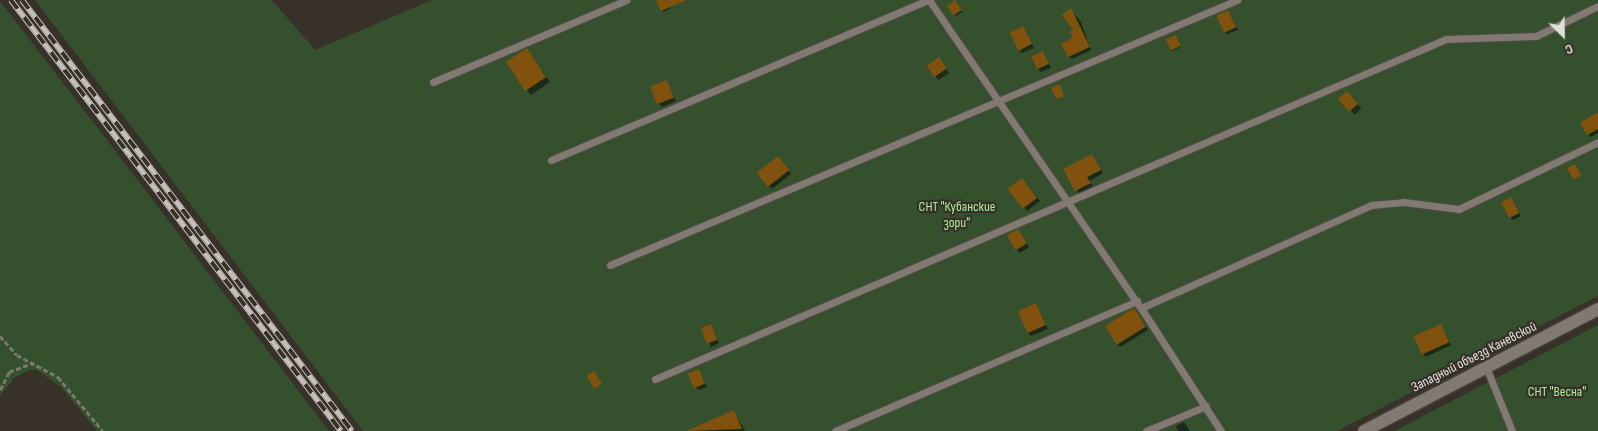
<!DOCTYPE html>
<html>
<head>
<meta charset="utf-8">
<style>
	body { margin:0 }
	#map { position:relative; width:1598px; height:431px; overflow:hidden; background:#373129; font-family:"Sofia Sans Condensed",sans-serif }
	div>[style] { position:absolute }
	.green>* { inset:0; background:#34502d }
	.shadow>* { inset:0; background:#0007; transform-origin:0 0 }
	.building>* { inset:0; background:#80520d; transform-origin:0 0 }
	.path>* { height:2.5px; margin-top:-1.25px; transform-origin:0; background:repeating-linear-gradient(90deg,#7c7770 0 5px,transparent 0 7.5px) }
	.roads { filter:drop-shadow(0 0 1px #514c46) drop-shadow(0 0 1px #514c46) }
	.lane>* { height:7px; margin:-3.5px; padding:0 3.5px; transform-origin:3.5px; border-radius:3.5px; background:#827a72 }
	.secondary>* { height:12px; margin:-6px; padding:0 6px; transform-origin:6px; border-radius:6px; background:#827a72 }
	.rail>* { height:5.5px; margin-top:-2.75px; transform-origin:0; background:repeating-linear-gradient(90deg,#373129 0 11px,#c6c1bd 0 22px); box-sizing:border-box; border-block:1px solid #c6c1bd }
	span { translate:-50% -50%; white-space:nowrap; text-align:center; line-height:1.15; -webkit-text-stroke:4.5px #373129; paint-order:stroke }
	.park-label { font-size:14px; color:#a8eb98 }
	.street-label { font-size:14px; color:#e2deda }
	.north { position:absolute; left:1538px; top:10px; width:50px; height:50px; -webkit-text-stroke:4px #373129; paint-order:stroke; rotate:157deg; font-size:14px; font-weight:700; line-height:20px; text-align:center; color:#e2deda }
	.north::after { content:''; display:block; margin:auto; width:18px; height:22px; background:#e2deda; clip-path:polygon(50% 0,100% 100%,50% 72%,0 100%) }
</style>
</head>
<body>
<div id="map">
	<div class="green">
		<i style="clip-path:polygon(35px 0,272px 0,315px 50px,432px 0,1598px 0,1598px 296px,1337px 431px,363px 431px)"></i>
		<i style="clip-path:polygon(0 1px,97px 127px,329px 431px,97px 431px,62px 388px,37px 370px,29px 370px,14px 378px,0 396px)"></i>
		<i style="clip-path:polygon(1598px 325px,1598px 431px,1394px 431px)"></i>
	</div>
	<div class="shadow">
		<i style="clip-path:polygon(658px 0,668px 0,671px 8px,663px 12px)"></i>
		<i style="clip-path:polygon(956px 2px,962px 12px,956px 16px,948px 5px)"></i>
		<i style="clip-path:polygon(1071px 10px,1081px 22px,1091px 50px,1072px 59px,1069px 56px,1075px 39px)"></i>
		<i style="clip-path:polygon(1228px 11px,1238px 30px,1227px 34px,1224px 31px)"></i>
		<i style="clip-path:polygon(1022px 27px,1034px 48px,1022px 53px,1019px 50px)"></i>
		<i style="clip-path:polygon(1177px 38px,1181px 47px,1172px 51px,1167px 40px)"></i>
		<i style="clip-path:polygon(527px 50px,550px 82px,531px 95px,527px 90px)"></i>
		<i style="clip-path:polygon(1043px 53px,1051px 68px,1041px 72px,1038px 69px)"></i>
		<i style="left:939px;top:58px;width:18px;height:13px;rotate:56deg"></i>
		<i style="clip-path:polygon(666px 82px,676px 101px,662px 107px,659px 104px)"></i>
		<i style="left:1347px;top:93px;width:21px;height:9px;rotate:47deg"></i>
		<i style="clip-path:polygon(1598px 122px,1598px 133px,1591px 137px,1588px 134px)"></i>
		<i style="clip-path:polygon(1091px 155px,1103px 173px,1090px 181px,1093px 186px,1079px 194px,1065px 170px)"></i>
		<i style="clip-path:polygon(781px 161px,791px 174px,772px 189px,759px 173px)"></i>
		<i style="clip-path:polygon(1025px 183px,1040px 201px,1027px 211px,1010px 189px)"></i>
		<i style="clip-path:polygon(1511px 198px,1521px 216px,1513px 220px,1510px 217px)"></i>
		<i style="clip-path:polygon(1018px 231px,1029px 247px,1020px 253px,1017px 250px)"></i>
		<i style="clip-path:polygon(1036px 304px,1048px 329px,1031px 336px,1028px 333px)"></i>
		<i style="clip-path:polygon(1134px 309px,1148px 330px,1120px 347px,1117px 344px)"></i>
		<i style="left:711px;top:326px;width:19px;height:9px;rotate:65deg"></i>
		<i style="clip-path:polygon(1440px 326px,1451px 345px,1426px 357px,1423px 354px)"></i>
		<i style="clip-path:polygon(699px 371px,707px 387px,699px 390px,695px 387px)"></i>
		<i style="clip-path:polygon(734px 412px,745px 431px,693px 431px,693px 430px)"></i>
		<i style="clip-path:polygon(1184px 422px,1190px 431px,1178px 431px,1176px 426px)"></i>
	</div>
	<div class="building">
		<i style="clip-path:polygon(656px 0,687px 0,661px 11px)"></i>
		<i style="left:955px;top:0;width:12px;height:10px;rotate:55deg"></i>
		<i style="clip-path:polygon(1071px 8px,1090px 47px,1068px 57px,1061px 44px,1073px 38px,1070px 32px,1073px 30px,1062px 15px)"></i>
		<i style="left:1228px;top:10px;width:19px;height:13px;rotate:65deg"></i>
		<i style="left:1023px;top:26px;width:20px;height:15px;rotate:63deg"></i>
		<i style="left:1176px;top:35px;width:12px;height:11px;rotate:66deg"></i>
		<i style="left:527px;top:48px;width:35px;height:25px;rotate:57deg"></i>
		<i style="left:1043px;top:51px;width:14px;height:13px;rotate:65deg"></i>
		<i style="left:939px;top:57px;width:14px;height:15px;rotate:56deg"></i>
		<i style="left:667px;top:80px;width:19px;height:18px;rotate:69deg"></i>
		<i style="clip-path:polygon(1060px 84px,1064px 96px,1056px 99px,1051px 88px)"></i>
		<i style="left:1347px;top:91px;width:17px;height:12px;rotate:50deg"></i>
		<i style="clip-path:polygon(1598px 112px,1598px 129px,1587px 135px,1580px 123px)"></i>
		<i style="clip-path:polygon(1092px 154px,1101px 170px,1087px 177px,1091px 183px,1075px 191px,1063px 169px)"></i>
		<i style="left:778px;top:156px;width:18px;height:27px;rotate:52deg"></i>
		<i style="left:1575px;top:164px;width:13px;height:9px;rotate:61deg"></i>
		<i style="left:1022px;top:178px;width:25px;height:18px;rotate:53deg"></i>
		<i style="left:1511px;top:197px;width:18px;height:11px;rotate:63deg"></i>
		<i style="left:1018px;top:229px;width:17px;height:13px;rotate:59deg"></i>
		<i style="left:1036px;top:303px;width:24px;height:20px;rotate:66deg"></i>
		<i style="left:1134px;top:308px;width:22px;height:34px;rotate:58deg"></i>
		<i style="left:711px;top:324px;width:17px;height:11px;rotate:69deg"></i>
		<i style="left:1441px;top:324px;width:20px;height:30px;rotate:66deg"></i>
		<i style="left:699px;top:369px;width:16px;height:12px;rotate:68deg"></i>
		<i style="left:594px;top:371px;width:15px;height:9px;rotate:58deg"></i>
		<i style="clip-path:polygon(734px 410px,742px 429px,686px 431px)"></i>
	</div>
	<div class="path">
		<i style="left:0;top:336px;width:25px;rotate:48deg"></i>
		<i style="left:17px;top:355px;width:47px;rotate:28.2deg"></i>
		<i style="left:58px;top:377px;width:70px;rotate:50.2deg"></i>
		<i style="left:0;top:390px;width:20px;rotate:-63deg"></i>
		<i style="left:9px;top:372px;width:25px;rotate:-21deg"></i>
	</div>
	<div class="roads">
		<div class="lane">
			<i style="left:929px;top:0;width:374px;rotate:55.5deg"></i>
			<i style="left:1141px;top:308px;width:147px;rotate:57deg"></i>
			<i style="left:433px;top:82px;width:210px;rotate:-23deg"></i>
			<i style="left:551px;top:160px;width:410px;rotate:-23deg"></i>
			<i style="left:610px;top:265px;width:681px;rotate:-22.91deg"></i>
			<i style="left:1141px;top:308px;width:252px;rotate:-24.1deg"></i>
			<i style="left:1371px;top:205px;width:33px;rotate:-5deg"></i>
			<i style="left:1404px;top:202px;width:55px;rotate:7.3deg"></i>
			<i style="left:1459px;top:209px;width:154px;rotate:-25.7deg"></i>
			<i style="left:1486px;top:367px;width:69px;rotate:67.9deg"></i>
			<i style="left:655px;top:379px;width:861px;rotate:-23.26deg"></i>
			<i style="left:1446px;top:39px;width:90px;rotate:-1.9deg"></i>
			<i style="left:1536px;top:36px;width:69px;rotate:-25.8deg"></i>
			<i style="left:835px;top:431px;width:329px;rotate:-23.3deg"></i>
			<i style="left:1146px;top:431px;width:65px;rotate:-22.6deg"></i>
		</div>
		<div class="secondary">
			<i style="left:1364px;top:431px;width:264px;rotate:-27.5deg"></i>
		</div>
	</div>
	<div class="rail">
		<i style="left:11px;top:0;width:543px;rotate:52.56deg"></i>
		<i style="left:22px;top:0;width:543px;rotate:52.56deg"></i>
	</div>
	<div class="park-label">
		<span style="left:957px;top:215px">СНТ "Кубанские<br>зори"</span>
		<span style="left:1557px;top:392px">СНТ "Весна"</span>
	</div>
	<div class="street-label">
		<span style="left:1474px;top:357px;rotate:-27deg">Западный объезд Каневской</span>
	</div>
	<div class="north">С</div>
</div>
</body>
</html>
